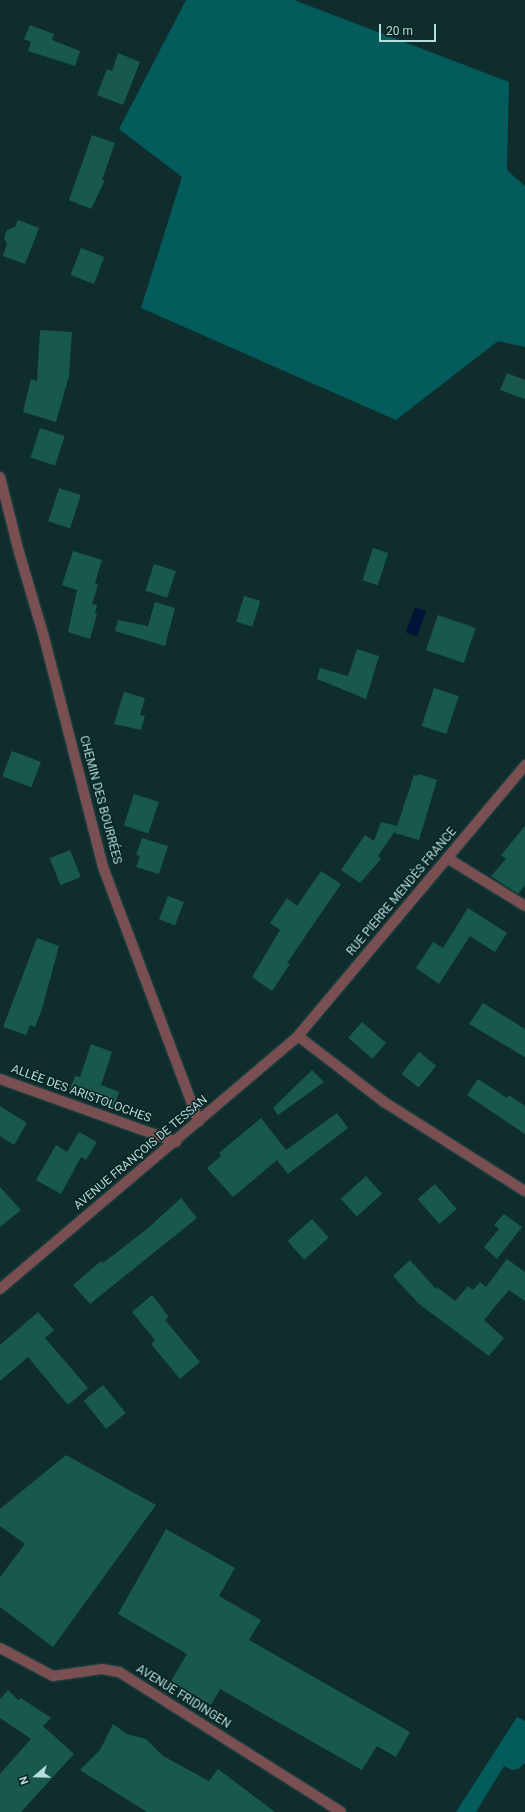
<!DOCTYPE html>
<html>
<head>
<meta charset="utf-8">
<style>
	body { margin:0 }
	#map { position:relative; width:525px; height:1812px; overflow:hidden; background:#102d2d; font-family:Roboto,sans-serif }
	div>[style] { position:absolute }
	.green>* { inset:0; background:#045b5c }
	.water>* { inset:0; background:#001437; transform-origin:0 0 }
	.building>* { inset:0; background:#18594c; transform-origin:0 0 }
	.roads { filter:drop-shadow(0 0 1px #2a4949) drop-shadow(0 0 1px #2a4949) }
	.minor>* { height:10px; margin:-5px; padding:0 5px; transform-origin:5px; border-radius:5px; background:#794f51 }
	.tertiary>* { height:10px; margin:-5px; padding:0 5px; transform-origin:5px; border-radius:5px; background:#794f51 }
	span { translate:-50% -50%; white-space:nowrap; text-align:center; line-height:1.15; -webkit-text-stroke:3px #062323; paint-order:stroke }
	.street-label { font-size:12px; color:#b5dede }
	.north { position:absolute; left:16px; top:1756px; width:40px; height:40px; -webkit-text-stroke:3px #062323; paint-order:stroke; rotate:250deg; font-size:11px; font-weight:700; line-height:16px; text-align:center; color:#b5dede }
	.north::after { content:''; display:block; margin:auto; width:14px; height:18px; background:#b5dede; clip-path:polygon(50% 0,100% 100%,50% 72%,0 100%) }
	.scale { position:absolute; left:379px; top:24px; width:57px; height:18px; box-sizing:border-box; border:2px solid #b5dede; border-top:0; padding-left:5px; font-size:12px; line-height:14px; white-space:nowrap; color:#b5dede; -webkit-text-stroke:3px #062323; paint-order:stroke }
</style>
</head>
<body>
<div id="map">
	<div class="green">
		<i style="clip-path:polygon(186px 0,294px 0,509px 82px,507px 170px,525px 186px,525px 347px,498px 341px,396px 420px,141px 308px,182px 177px,119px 129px)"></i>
		<i style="clip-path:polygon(517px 1717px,525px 1721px,525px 1763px,518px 1769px,512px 1770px,504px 1766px,476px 1812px,456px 1812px)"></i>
	</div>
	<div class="water">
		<i style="left:415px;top:607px;width:12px;height:27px;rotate:20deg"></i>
	</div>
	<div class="building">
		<i style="clip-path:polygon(30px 25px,54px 34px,52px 40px,80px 51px,75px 66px,28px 51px,31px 42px,24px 39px)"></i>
		<i style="clip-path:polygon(118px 53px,140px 62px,123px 105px,97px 95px,107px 69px,112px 71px)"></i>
		<i style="clip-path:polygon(92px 135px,115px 143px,102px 180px,105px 180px,91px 209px,69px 200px)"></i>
		<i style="clip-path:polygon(18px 220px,39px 228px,25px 264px,3px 256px,7px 244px,4px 238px,7px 230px,15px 227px)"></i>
		<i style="left:81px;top:248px;width:25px;height:29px;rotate:21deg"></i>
		<i style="clip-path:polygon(40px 330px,72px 332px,69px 376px,56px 422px,23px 412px,31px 379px,37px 381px)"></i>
		<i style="clip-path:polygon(507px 373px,525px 380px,525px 399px,500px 390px)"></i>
		<i style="left:40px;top:428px;width:26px;height:31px;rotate:18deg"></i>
		<i style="left:59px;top:488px;width:23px;height:35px;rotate:18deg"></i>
		<i style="left:373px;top:548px;width:16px;height:34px;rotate:18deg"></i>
		<i style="clip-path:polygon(73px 551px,102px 560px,95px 583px,98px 585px,92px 604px,97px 605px,95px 613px,97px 614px,90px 639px,68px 632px,77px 590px,62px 585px)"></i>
		<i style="left:154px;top:564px;width:23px;height:28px;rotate:18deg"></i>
		<i style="left:244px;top:596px;width:17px;height:27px;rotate:17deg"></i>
		<i style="clip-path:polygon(155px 602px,175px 608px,165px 646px,115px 631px,118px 620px,148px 626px)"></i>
		<i style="left:438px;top:615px;width:40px;height:37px;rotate:19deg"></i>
		<i style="clip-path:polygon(357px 649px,379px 656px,366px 699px,317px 679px,320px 668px,348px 676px)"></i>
		<i style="left:434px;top:688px;width:26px;height:40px;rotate:18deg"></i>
		<i style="clip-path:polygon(124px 692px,145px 698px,140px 715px,145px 716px,141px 730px,114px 724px)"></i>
		<i style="left:12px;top:751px;width:31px;height:27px;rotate:21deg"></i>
		<i style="clip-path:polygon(419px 774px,437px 780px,419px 840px,395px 833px,395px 831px,378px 856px,381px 859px,360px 883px,341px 870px,365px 835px,374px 841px,381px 822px,397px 826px,414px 775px,418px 776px)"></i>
		<i style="left:134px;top:794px;width:26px;height:33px;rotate:18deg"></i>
		<i style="clip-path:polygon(525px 826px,525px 885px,518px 894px,491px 876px,506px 859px,501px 855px)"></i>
		<i style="clip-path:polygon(142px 838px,168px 846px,159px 874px,136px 867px,140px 856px,136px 855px)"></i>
		<i style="left:70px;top:850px;width:29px;height:22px;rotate:68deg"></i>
		<i style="clip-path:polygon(321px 871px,341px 884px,287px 963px,290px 964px,272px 991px,252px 977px,280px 930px,270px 923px,287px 898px,297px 906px)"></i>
		<i style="left:168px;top:896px;width:17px;height:25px;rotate:21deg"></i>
		<i style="clip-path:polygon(468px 908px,507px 933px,495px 952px,470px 936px,439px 984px,416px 968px,433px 942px,443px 948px)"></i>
		<i style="clip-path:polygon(37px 938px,59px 946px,42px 1009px,35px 1027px,30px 1025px,26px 1035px,3px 1027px)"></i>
		<i style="clip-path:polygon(483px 1003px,525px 1029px,525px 1057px,469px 1024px)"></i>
		<i style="left:362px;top:1022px;width:32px;height:21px;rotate:41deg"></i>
		<i style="clip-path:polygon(91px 1044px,112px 1052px,101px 1085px,119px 1092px,114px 1107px,69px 1091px,75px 1076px,80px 1077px)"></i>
		<i style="left:419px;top:1052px;width:22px;height:28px;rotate:39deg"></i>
		<i style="clip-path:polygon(312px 1070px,324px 1082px,278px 1115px,273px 1108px)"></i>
		<i style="clip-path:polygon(478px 1079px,507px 1098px,509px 1095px,525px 1106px,525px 1134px,467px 1095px)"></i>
		<i style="clip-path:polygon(0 1106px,27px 1123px,14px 1145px,0 1136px)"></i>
		<i style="clip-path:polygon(337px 1113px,348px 1128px,288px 1174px,277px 1160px,233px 1197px,207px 1168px,221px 1156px,219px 1153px,261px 1118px,286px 1150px)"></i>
		<i style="clip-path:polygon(79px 1132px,97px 1142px,86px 1160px,81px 1157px,61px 1194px,36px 1180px,56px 1145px,67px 1152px)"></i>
		<i style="left:366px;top:1176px;width:24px;height:34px;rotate:48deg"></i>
		<i style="left:435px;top:1184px;width:33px;height:23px;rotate:49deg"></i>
		<i style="clip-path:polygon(0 1187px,21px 1210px,0 1227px)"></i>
		<i style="clip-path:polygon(181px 1198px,197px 1218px,90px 1304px,73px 1285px,101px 1261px,103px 1263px,147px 1229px)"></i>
		<i style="clip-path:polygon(504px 1214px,522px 1227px,497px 1259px,484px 1247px,499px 1229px,494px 1225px)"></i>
		<i style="left:312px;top:1219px;width:25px;height:33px;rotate:48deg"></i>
		<i style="clip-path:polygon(507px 1259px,525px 1272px,525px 1301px,509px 1290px,484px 1320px,504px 1338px,489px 1356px,419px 1304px,393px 1276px,410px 1260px,436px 1289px,437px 1287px,455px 1301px,468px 1286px,473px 1290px,480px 1282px,486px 1287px)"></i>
		<i style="clip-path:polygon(152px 1295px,169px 1317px,165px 1320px,200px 1362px,180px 1379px,151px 1344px,155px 1340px,132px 1312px)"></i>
		<i style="clip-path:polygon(38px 1312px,54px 1330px,45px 1338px,88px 1388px,68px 1405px,28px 1357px,0 1381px,0 1345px)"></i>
		<i style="left:103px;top:1385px;width:36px;height:25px;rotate:51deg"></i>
		<i style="clip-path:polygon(66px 1455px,156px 1505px,53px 1647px,0 1607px,0 1577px,25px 1544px,0 1526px,0 1509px)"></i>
		<i style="clip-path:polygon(166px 1529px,235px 1568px,219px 1596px,261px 1620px,249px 1640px,410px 1732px,396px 1757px,377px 1746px,362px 1770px,220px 1689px,211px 1705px,171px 1681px,187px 1654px,118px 1614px)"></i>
		<i style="clip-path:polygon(8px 1690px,18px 1700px,21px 1698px,51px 1718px,43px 1726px,74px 1754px,21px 1812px,0 1812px,0 1774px,31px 1739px,0 1718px,0 1699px)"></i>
		<i style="clip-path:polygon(113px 1724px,127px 1734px,146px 1739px,163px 1756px,209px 1781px,218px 1769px,275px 1812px,147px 1812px,80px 1770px,100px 1750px)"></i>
	</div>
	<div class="roads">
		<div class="minor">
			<i style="left:0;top:477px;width:77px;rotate:75.8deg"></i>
			<i style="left:19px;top:552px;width:89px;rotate:73.6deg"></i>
			<i style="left:44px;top:637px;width:237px;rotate:75.6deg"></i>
			<i style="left:103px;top:867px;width:272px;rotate:69.4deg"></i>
			<i style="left:447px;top:858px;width:92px;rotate:31.6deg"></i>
			<i style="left:298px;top:1036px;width:108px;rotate:37.5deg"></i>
			<i style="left:384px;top:1102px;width:167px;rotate:32.3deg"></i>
			<i style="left:0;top:1079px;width:187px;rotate:19.7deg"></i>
			<i style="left:0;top:1648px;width:60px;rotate:27.8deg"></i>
			<i style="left:53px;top:1676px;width:49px;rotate:-8.1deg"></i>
			<i style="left:102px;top:1669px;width:17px;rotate:10deg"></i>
			<i style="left:119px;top:1672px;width:262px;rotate:32.2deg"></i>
		</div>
		<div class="tertiary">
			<i style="left:0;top:1289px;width:391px;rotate:-40.3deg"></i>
			<i style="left:298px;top:1036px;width:354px;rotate:-50deg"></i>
		</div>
	</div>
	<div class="street-label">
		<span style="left:100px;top:800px;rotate:75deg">CHEMIN DES BOURRÉES</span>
		<span style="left:402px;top:892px;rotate:-50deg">RUE PIERRE MENDÈS FRANCE</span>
		<span style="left:81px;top:1094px;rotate:20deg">ALLÉE DES ARISTOLOCHES</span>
		<span style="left:141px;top:1153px;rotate:-40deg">AVENUE FRANÇOIS DE TESSAN</span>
		<span style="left:183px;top:1697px;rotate:32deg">AVENUE FRIDINGEN</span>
	</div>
	<div class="north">N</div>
	<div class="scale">20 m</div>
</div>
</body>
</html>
